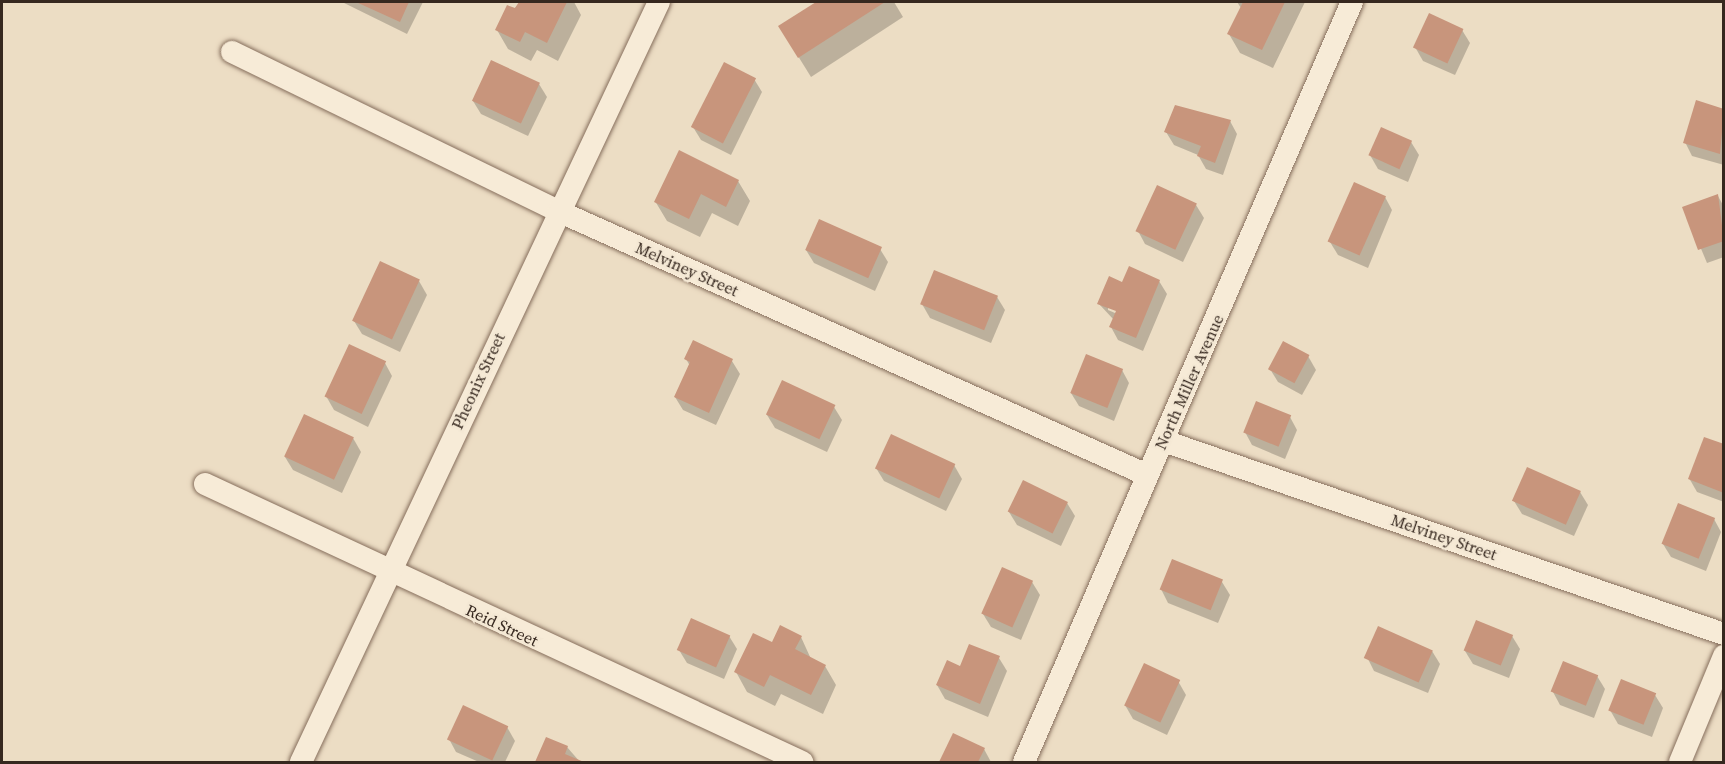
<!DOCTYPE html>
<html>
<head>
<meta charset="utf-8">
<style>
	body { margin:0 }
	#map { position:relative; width:1725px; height:764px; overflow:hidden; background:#ecddc4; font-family:"Source Serif 4",serif }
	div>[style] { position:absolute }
	.shadow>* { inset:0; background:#0003 }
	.building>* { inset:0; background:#c8957c; transform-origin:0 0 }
	.roads { filter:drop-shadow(0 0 2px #866e5c) drop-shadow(0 0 2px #866e5c) }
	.street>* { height:22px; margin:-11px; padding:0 11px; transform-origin:11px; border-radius:11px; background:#f7ebd7 }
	span { translate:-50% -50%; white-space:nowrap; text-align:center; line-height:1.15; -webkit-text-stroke:5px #f4e8d4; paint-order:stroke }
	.street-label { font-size:16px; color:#36281f }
	.frame { position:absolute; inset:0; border:3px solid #36281f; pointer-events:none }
</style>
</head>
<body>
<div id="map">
	<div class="shadow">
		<i style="clip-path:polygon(342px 2px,423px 2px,407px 34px)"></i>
		<i style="clip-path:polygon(520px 2px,574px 2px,581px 15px,558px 61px,537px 50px,531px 61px,508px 49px,497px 30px)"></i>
		<i style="clip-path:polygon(819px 2px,894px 2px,903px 17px,811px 77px,780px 27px)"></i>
		<i style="clip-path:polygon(1237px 2px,1305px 2px,1273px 68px,1240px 53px,1229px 34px,1241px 8px)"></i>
		<i style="clip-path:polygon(1462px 30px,1470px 43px,1455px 75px,1423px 61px,1415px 47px)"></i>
		<i style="clip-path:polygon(754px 79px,762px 92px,731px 155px,701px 140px,693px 127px)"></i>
		<i style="clip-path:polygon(539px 84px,547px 97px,528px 136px,481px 114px,473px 101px)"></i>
		<i style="clip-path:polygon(1724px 110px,1724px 165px,1692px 156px,1685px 142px)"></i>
		<i style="clip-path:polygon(1230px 121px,1237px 134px,1223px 175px,1206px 169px,1198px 155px,1174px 145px,1166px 132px)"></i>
		<i style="clip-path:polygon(1411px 142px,1419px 155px,1408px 182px,1378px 169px,1370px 155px)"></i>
		<i style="clip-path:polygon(738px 181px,750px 201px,738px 226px,712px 213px,700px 237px,667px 221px,655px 201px)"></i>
		<i style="clip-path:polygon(1718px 196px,1724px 207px,1724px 257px,1707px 263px,1684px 208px)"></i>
		<i style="clip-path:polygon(1385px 197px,1392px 210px,1368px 268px,1338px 255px,1330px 242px)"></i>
		<i style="clip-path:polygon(1196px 205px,1204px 218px,1183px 262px,1145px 244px,1138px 231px)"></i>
		<i style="clip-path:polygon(880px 249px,888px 262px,875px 291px,814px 263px,806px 250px)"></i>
		<i style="clip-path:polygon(419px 281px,427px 295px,400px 352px,362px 334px,354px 321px)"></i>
		<i style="clip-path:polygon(evenodd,1159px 281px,1167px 294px,1143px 351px,1118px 340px,1111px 327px,1114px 320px,1099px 304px,1123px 284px,1159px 281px,1108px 307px,1123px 313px,1122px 316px,1108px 310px,1108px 307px)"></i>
		<i style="clip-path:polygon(997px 297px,1005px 310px,991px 343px,930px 318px,922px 304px)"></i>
		<i style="clip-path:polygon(1308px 356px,1316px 370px,1302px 395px,1278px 382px,1270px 369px)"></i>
		<i style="clip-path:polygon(686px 359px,732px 361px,740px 374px,716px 425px,683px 410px,675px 397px,690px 366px)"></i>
		<i style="clip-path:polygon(385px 363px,392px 376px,368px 427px,334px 410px,326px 396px)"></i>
		<i style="clip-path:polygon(1122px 370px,1129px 383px,1114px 421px,1079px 406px,1071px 393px)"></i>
		<i style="clip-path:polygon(834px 407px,842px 420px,827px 452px,775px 428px,767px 415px)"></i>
		<i style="clip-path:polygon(1290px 417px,1297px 430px,1285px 459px,1252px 445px,1245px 432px)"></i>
		<i style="clip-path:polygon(353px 438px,361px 452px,342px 493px,293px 470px,285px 457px)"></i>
		<i style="clip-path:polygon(1724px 446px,1724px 502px,1697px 492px,1689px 478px)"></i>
		<i style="clip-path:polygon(954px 465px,962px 479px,946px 511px,884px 481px,876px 468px)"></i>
		<i style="clip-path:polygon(1580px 492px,1588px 505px,1574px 536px,1522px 514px,1514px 501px)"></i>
		<i style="clip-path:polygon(1067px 503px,1075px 516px,1061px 546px,1017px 525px,1009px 512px)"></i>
		<i style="clip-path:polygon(1714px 519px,1721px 532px,1706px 571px,1671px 557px,1663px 544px)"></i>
		<i style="clip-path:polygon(1032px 582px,1040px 595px,1021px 640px,991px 627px,983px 614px)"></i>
		<i style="clip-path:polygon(1222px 582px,1230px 595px,1218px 623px,1168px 603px,1161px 589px)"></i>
		<i style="clip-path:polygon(729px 636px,737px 649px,724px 679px,687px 663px,679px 650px)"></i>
		<i style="clip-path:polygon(1512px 636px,1520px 649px,1509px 678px,1473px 664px,1465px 651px)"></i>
		<i style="clip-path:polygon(801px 637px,811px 659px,825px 666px,836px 685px,823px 714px,781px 694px,775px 706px,747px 692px,736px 672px)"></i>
		<i style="clip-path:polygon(1432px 651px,1440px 664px,1428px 693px,1374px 671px,1367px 657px)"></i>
		<i style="clip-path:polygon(999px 658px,1007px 671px,988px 717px,945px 699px,937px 685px,960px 668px)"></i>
		<i style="clip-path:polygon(1597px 676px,1605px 689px,1594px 718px,1560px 705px,1553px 692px)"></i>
		<i style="clip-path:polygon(1178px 681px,1186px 695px,1167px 735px,1133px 719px,1125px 705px)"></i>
		<i style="clip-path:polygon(1622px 681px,1655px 695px,1663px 708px,1652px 737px,1618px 724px,1610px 710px)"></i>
		<i style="clip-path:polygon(507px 727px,515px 741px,505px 762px,479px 762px,456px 752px,449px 739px)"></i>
		<i style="clip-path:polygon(954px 735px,984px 749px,991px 762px,941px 762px)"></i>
		<i style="clip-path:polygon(547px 739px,567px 747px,580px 762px,537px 762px)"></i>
	</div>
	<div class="building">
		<i style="clip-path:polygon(356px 2px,409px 2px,400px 22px)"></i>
		<i style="clip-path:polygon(519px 2px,567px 2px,547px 43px,525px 32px,520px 42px,495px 30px,507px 5px,515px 8px)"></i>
		<i style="clip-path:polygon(816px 2px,885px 2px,798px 58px,778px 26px)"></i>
		<i style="clip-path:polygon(1243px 2px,1285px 2px,1262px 50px,1227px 34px)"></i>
		<i style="left:1429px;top:13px;width:38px;height:38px;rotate:25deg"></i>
		<i style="left:491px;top:60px;width:54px;height:45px;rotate:25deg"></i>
		<i style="left:724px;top:62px;width:36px;height:73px;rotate:27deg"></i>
		<i style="clip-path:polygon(1696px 100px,1724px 109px,1720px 154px,1683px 143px)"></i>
		<i style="clip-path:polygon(1175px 105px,1231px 120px,1215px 163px,1197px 156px,1201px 146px,1164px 132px)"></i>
		<i style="left:1381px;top:127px;width:34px;height:31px;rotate:24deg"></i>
		<i style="clip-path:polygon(679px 150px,739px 180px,726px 207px,701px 194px,689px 219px,654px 202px)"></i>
		<i style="left:1354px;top:182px;width:35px;height:65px;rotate:24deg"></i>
		<i style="left:1157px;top:185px;width:44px;height:51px;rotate:25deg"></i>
		<i style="clip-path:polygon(1718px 194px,1724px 241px,1698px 250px,1682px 207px)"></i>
		<i style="left:819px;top:219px;width:69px;height:34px;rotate:24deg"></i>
		<i style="left:380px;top:261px;width:44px;height:66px;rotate:25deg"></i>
		<i style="clip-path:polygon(1129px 266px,1160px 280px,1136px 338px,1109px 327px,1116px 311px,1097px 304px,1109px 276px,1122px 282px)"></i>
		<i style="left:934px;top:270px;width:69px;height:37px;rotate:22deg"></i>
		<i style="clip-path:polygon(693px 340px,733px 359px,709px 413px,674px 397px,690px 362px,684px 359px)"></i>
		<i style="left:1283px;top:341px;width:30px;height:32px;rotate:28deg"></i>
		<i style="left:349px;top:344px;width:41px;height:58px;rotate:25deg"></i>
		<i style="left:1086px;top:354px;width:40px;height:42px;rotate:22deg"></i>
		<i style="left:782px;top:380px;width:59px;height:38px;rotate:25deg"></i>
		<i style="left:1256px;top:401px;width:38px;height:34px;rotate:22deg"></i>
		<i style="left:304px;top:414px;width:55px;height:47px;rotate:25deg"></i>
		<i style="left:891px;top:434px;width:71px;height:38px;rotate:25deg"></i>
		<i style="clip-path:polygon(1704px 437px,1724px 444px,1724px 493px,1688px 479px)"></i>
		<i style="left:1527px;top:467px;width:59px;height:37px;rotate:24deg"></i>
		<i style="left:1023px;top:480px;width:50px;height:35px;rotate:26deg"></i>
		<i style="left:1678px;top:503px;width:40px;height:44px;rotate:22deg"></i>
		<i style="left:1172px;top:559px;width:55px;height:33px;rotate:22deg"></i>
		<i style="left:1002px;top:567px;width:34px;height:51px;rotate:24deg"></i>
		<i style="left:691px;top:618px;width:43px;height:35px;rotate:24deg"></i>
		<i style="left:1476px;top:620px;width:40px;height:33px;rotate:22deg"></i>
		<i style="clip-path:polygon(780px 625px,802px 636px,795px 649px,826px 665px,811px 695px,770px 675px,764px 687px,734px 672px,753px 633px,772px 642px)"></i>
		<i style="left:1378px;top:626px;width:60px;height:35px;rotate:24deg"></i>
		<i style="clip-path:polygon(969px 644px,1000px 656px,980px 704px,936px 685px,947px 660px,960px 666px)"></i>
		<i style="left:1563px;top:661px;width:38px;height:33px;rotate:22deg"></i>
		<i style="left:1144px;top:663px;width:40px;height:47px;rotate:25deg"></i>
		<i style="left:1621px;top:679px;width:38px;height:34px;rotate:22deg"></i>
		<i style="left:463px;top:705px;width:50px;height:38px;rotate:25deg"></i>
		<i style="clip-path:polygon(953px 733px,985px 748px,978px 762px,939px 762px)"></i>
		<i style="clip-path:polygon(546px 737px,568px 746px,565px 754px,584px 762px,535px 762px)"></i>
	</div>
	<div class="roads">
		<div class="street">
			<i style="left:232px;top:52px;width:363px;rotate:26deg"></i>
			<i style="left:558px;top:211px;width:645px;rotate:24.14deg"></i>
			<i style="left:1164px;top:441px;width:592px;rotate:19.02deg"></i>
			<i style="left:205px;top:484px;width:659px;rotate:24.97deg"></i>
			<i style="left:301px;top:762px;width:840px;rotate:-64.78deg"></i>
			<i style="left:1024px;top:762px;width:828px;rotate:-66.66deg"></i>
			<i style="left:1680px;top:762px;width:115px;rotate:-67.5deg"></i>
		</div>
	</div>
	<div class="street-label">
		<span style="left:687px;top:269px;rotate:24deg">Melviney Street</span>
		<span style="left:478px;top:381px;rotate:-65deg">Pheonix Street</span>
		<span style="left:1189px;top:382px;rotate:-66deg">North Miller Avenue</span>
		<span style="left:1444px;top:537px;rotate:19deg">Melviney Street</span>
		<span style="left:502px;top:625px;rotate:25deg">Reid Street</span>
	</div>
	<div class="frame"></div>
</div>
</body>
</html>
